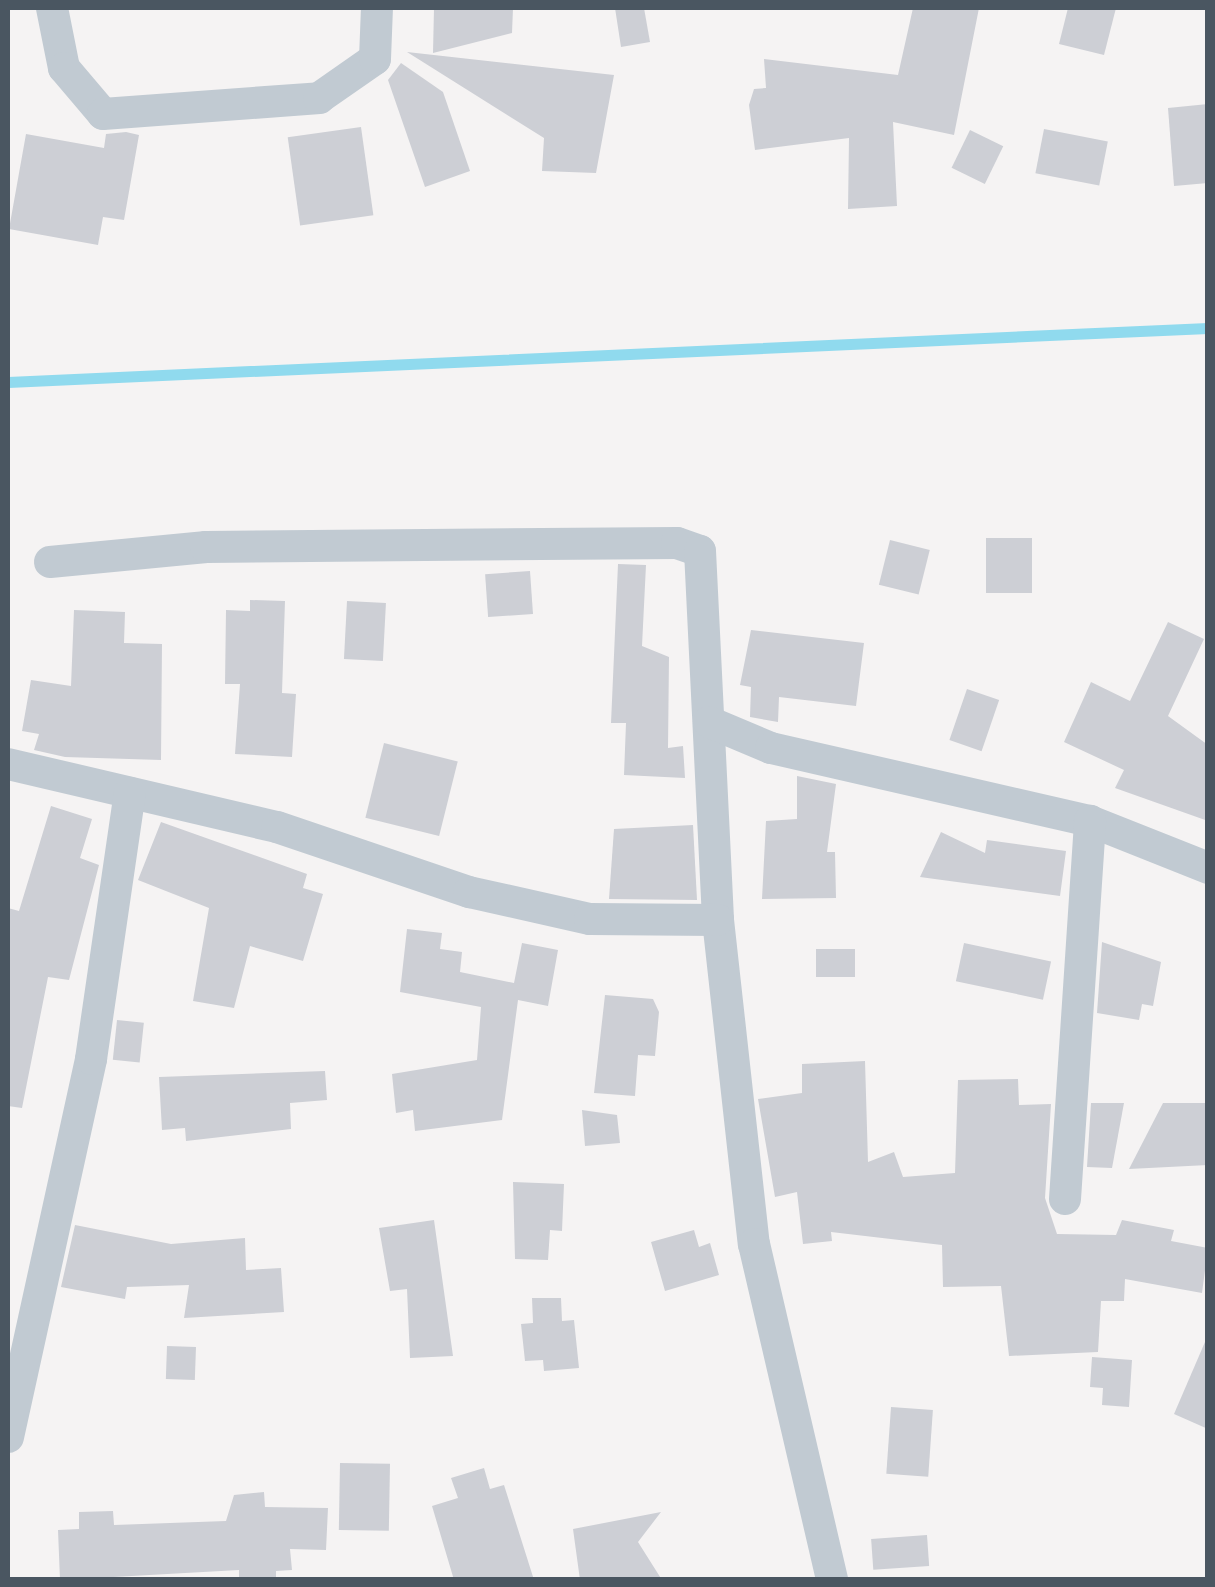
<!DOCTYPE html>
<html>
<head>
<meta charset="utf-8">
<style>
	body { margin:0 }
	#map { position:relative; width:1215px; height:1587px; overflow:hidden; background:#f5f3f3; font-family:Arial,sans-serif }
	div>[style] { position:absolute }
	.stream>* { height:11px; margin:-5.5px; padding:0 5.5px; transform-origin:5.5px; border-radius:5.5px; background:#90daee }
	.building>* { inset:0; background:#cdcfd5; transform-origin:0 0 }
	.minor>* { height:32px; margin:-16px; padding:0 16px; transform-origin:16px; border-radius:16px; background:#c1cad2 }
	span { translate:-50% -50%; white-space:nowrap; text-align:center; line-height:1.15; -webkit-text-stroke:8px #fff; paint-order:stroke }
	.frame { position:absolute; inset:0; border:10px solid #4a5661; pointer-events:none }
</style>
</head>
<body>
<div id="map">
	<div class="stream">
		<i style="left:8px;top:382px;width:1201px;rotate:-2.58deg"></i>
	</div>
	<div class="building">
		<i style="clip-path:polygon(434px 8px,513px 8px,512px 33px,433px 53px)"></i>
		<i style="clip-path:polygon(615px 8px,644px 8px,650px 42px,621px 47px)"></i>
		<i style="clip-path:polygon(913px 8px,979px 8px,954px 135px,893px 122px,897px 206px,848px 209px,849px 138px,755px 150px,749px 105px,754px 89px,766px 88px,764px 59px,898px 75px)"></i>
		<i style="clip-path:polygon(1068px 8px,1116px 8px,1104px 55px,1059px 44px)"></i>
		<i style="clip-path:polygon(407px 52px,614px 75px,596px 173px,542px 171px,544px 138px)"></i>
		<i style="clip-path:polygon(401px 63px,443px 92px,470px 171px,425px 187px,388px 80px)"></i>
		<i style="clip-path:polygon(1208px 104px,1208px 183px,1174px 186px,1168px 108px)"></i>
		<i style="left:361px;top:127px;width:89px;height:74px;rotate:82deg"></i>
		<i style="left:1044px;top:129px;width:65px;height:45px;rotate:11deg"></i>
		<i style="left:970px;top:130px;width:37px;height:42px;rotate:26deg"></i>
		<i style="clip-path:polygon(126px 132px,139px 135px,124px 220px,103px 217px,98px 245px,9px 229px,26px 134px,104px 148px,106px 134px)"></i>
		<i style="left:986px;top:538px;width:46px;height:55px"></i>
		<i style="left:890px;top:540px;width:41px;height:46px;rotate:14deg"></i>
		<i style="clip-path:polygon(618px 564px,646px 565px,642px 646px,669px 657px,668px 748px,683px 746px,685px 778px,624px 775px,626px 723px,611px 723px)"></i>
		<i style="left:530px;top:571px;width:43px;height:45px;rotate:86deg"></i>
		<i style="clip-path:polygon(250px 600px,285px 601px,282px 693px,296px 694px,292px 757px,235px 754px,240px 684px,225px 684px,226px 610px,250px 611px)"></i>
		<i style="left:347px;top:601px;width:39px;height:58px;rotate:3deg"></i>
		<i style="clip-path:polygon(74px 610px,125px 612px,124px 643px,162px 644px,161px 760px,65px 757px,34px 750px,39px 734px,22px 731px,31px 680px,71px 686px)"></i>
		<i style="clip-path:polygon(1168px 622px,1204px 639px,1168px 716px,1208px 745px,1208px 821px,1115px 788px,1124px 770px,1064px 742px,1091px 682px,1130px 701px)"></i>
		<i style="clip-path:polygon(751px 630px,864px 643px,856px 706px,779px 697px,778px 722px,750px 717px,751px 687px,740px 685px)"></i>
		<i style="left:967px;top:689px;width:34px;height:54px;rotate:19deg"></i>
		<i style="left:384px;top:743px;width:76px;height:77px;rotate:14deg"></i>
		<i style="clip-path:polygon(797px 776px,836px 784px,827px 852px,835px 852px,836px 898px,762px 899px,766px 821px,797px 819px)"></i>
		<i style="clip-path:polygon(51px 806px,92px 819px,80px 858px,99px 865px,69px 980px,48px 977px,22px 1108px,8px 1106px,8px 908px,19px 911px)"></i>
		<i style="clip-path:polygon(161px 822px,307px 874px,303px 888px,323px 894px,303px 961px,250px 946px,234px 1008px,193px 1001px,209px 908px,138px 880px)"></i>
		<i style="clip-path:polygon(693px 825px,697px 900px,609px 899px,614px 829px)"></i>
		<i style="clip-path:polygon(941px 832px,985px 853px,987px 840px,1066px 851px,1060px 896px,920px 877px)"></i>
		<i style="clip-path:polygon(407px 929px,442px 933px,440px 949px,462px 952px,460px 972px,514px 983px,522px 943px,558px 950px,548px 1006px,518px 1000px,502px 1120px,415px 1131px,413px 1110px,396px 1113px,392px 1074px,477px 1060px,481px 1007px,400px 992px)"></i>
		<i style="clip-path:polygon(1102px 942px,1161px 962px,1153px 1006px,1142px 1004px,1139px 1020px,1097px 1013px)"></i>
		<i style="left:964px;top:943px;width:89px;height:39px;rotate:12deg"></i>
		<i style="left:816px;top:949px;width:39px;height:28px"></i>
		<i style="clip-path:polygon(605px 995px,653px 999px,659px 1012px,655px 1056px,638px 1055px,635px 1096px,594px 1093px)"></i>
		<i style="left:117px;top:1020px;width:27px;height:40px;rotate:6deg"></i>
		<i style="clip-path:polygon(865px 1061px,868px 1162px,894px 1152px,903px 1177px,955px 1173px,958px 1080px,1018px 1079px,1019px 1105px,1051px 1104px,1045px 1198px,1057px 1234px,1116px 1235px,1122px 1220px,1174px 1230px,1171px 1241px,1208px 1248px,1202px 1293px,1125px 1279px,1124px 1301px,1101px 1301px,1098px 1352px,1009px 1356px,1001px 1286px,943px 1287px,942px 1245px,831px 1232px,832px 1241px,803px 1244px,797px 1192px,775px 1197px,758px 1099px,802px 1093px,802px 1064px)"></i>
		<i style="clip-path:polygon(325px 1071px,327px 1100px,290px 1103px,291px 1129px,186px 1141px,185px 1128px,162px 1130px,159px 1077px)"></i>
		<i style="clip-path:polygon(1091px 1103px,1124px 1103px,1112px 1168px,1087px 1167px)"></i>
		<i style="clip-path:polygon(1163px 1103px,1208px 1103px,1208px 1165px,1129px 1169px)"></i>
		<i style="clip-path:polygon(582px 1110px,617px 1115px,620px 1143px,585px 1146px)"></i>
		<i style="clip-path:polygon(513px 1182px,564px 1184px,562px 1231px,550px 1230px,548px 1260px,515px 1259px)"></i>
		<i style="clip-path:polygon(434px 1220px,453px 1356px,410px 1358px,407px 1289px,390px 1291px,379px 1228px)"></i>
		<i style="clip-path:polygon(75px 1225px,171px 1244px,245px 1238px,246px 1270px,281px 1268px,284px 1312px,184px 1318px,189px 1285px,127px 1287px,125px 1299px,61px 1287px)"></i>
		<i style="clip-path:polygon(694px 1230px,699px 1247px,710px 1243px,719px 1275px,665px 1291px,651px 1242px)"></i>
		<i style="clip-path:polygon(532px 1298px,561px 1298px,562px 1321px,574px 1320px,579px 1368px,544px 1371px,543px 1360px,525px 1361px,521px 1324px,533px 1323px)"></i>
		<i style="clip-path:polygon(1208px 1335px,1208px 1429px,1174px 1414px)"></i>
		<i style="left:167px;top:1346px;width:29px;height:33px;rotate:2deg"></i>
		<i style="clip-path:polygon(1092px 1357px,1132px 1360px,1129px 1407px,1102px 1405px,1103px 1388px,1090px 1387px)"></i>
		<i style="left:891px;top:1407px;width:42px;height:67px;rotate:4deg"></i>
		<i style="left:340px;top:1463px;width:50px;height:67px;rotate:1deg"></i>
		<i style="clip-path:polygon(484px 1468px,490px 1489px,504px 1485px,534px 1580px,454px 1580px,432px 1506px,458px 1498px,451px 1478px)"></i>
		<i style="clip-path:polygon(264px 1492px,265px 1507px,328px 1508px,326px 1550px,290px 1549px,292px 1570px,276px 1571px,276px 1580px,239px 1580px,239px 1570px,60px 1580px,58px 1530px,79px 1529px,79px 1512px,113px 1511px,114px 1525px,226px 1521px,234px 1495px)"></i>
		<i style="clip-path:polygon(661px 1512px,638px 1542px,662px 1580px,580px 1580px,573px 1529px)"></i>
		<i style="left:927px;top:1535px;width:31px;height:56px;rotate:86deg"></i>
	</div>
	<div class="minor">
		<i style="left:52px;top:8px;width:61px;rotate:78.7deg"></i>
		<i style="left:64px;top:68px;width:60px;rotate:49.7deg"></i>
		<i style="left:103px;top:114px;width:217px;rotate:-4.2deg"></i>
		<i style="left:319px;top:98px;width:68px;rotate:-34.9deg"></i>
		<i style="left:375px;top:59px;width:51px;rotate:-87.8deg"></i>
		<i style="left:50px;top:562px;width:157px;rotate:-5.5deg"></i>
		<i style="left:206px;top:547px;width:471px;rotate:-0.5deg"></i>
		<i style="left:677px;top:543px;width:24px;rotate:19deg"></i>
		<i style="left:700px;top:551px;width:369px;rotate:87.2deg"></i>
		<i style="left:718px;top:920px;width:326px;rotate:83.7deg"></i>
		<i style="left:754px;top:1244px;width:345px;rotate:76.9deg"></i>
		<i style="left:709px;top:722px;width:67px;rotate:22.8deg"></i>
		<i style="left:771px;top:748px;width:327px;rotate:12.9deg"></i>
		<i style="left:1090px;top:821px;width:127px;rotate:21.7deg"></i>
		<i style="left:8px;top:764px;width:276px;rotate:13.2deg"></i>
		<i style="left:277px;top:827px;width:203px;rotate:18.7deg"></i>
		<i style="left:469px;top:892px;width:124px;rotate:12.6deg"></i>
		<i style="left:590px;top:919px;width:128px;rotate:0.4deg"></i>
		<i style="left:1065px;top:1199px;width:379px;rotate:-86.2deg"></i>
		<i style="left:8px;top:1437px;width:387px;rotate:-77.6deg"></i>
		<i style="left:91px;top:1059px;width:269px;rotate:-81.7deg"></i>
	</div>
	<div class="frame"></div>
</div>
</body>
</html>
